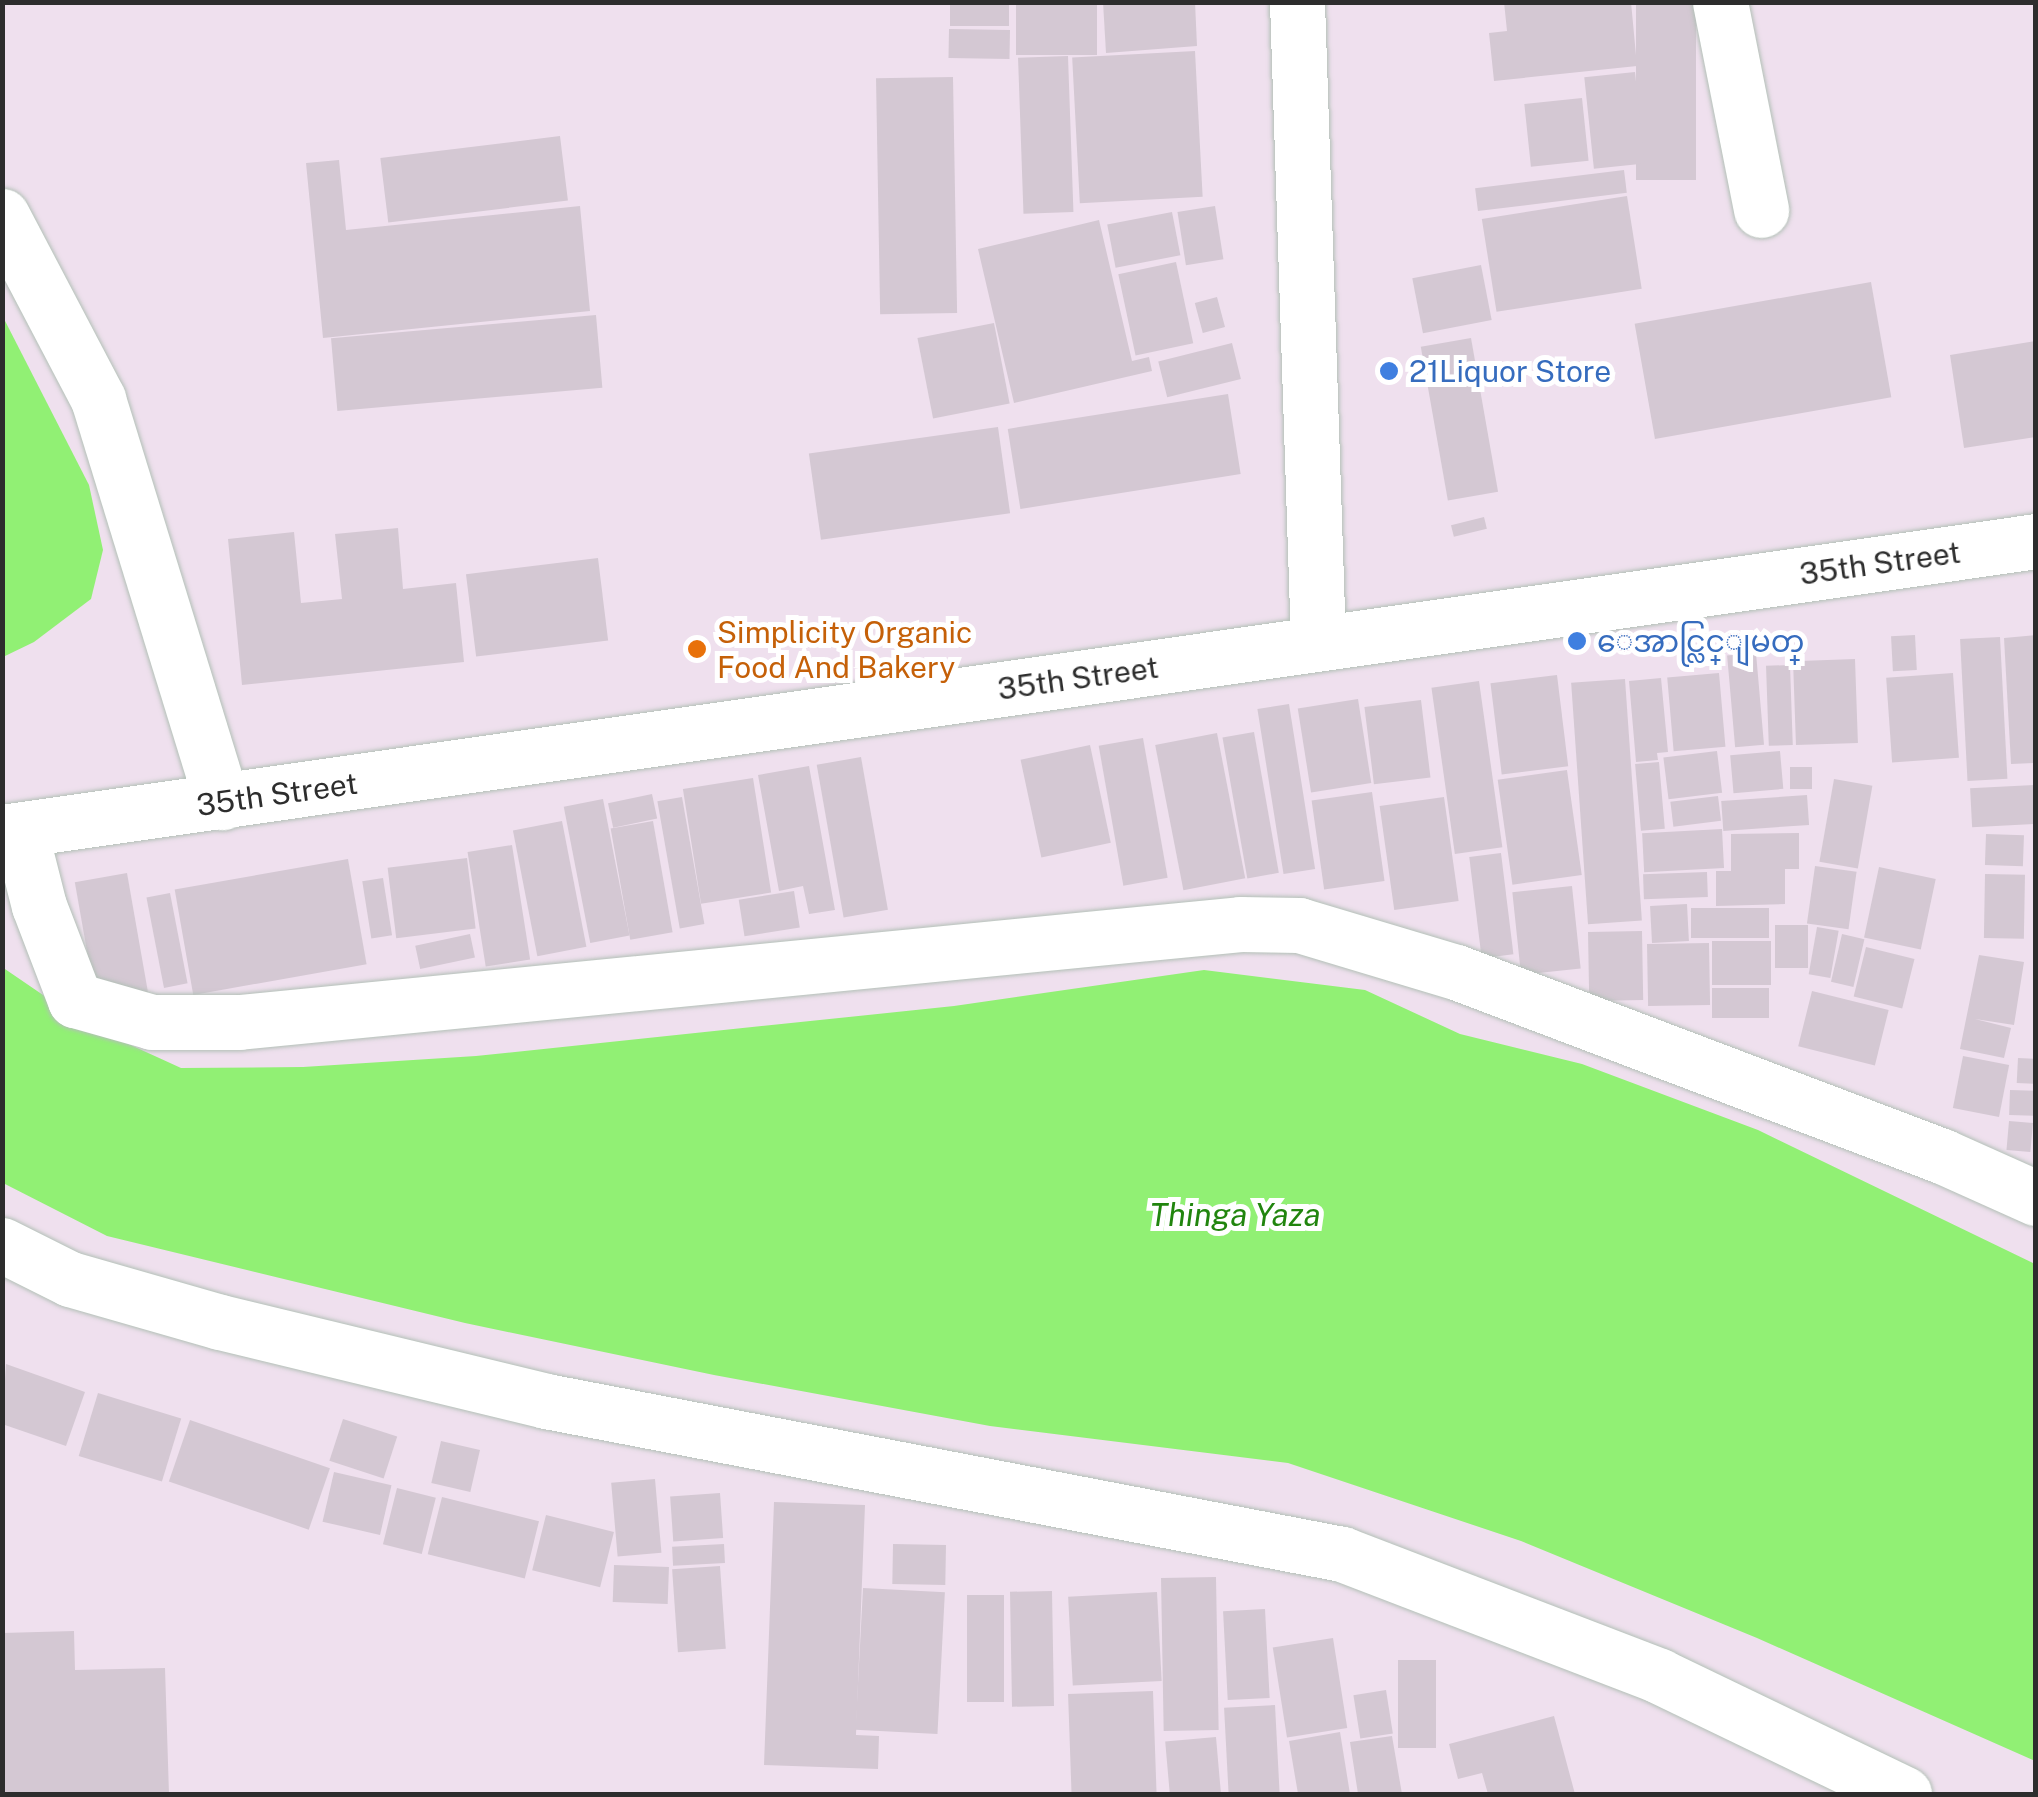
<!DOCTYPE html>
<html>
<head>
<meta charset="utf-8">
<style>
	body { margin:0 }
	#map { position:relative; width:2038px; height:1797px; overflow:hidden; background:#efe0ee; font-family:"Public Sans","Noto Sans Myanmar",sans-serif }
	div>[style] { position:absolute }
	.water>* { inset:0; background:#91f074 }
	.building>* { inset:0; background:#d4c8d3; transform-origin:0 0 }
	.roads { filter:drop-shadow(0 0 2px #b3c0b7) drop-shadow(0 0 2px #b3c0b7) }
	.street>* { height:55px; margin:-27.5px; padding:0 27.5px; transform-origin:27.5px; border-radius:27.5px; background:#fff }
	.secondary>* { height:55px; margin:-27.5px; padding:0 27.5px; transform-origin:27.5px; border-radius:27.5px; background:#fff }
	.dots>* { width:28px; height:28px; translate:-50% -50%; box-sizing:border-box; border:5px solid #fff; border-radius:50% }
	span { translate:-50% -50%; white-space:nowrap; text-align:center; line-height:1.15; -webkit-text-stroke:10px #fff; paint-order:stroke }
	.shop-label { font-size:30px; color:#366cbe }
	.left { translate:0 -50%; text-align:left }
	.street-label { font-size:30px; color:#2d2d2d }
	.food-label { font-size:30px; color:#c56008 }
	.water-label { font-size:32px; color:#21850e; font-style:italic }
	.frame { position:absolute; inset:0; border:5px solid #2d2d2d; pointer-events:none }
</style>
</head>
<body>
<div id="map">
	<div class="water">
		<i style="clip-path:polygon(2px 315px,89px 485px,103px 550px,91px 599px,34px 642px,3px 657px)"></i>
		<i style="clip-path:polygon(2px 967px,87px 1025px,181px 1068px,303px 1067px,476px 1056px,954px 1006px,1204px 970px,1365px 990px,1460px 1034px,1582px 1064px,1758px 1130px,2035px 1264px,2035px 1761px,1757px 1638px,1521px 1541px,1288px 1463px,990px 1426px,714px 1375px,465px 1323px,107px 1236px,3px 1183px)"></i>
	</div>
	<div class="building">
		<i style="left:950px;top:2px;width:59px;height:24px"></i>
		<i style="left:1016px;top:2px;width:81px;height:53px"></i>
		<i style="clip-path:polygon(1103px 2px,1195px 2px,1197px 46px,1106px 53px)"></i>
		<i style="clip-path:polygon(1504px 2px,1631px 2px,1637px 66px,1494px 81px,1489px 33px,1507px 31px)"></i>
		<i style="left:1636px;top:2px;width:60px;height:178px"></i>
		<i style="left:949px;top:29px;width:61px;height:29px;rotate:1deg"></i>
		<i style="left:1195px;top:51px;width:146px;height:123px;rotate:87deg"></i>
		<i style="left:1068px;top:56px;width:156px;height:50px;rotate:88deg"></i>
		<i style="left:1635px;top:72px;width:92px;height:51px;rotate:84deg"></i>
		<i style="left:953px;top:77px;width:236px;height:77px;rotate:89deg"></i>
		<i style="left:1582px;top:98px;width:63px;height:58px;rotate:84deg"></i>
		<i style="left:560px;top:136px;width:65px;height:181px;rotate:83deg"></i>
		<i style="clip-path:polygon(339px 160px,346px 230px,580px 206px,590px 311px,323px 338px,306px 163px)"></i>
		<i style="left:1624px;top:170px;width:23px;height:150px;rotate:83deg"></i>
		<i style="left:1627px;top:196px;width:94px;height:147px;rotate:81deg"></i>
		<i style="left:1215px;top:206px;width:54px;height:38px;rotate:81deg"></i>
		<i style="left:1172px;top:212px;width:44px;height:66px;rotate:79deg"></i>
		<i style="clip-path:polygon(1099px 220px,1132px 361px,1149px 357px,1152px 371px,1014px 403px,978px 249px)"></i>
		<i style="left:1176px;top:262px;width:83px;height:59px;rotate:78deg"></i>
		<i style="left:1481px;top:265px;width:56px;height:70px;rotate:79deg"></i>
		<i style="left:1871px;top:282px;width:117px;height:240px;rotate:80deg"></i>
		<i style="left:1217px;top:297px;width:31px;height:23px;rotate:75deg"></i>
		<i style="left:596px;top:315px;width:73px;height:266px;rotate:85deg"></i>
		<i style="left:994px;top:323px;width:82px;height:78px;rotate:79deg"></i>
		<i style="left:1471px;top:338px;width:156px;height:51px;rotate:80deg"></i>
		<i style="clip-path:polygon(2036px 341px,2036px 437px,1964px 448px,1950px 355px)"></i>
		<i style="left:1232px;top:343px;width:37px;height:76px;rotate:76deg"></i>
		<i style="left:1228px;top:394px;width:81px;height:223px;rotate:81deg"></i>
		<i style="left:998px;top:427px;width:87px;height:191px;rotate:82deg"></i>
		<i style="left:1484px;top:517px;width:12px;height:34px;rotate:76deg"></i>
		<i style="clip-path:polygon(398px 528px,403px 589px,456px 583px,464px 662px,242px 685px,228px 539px,294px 532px,301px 603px,342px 599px,335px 534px)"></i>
		<i style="left:598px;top:558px;width:83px;height:133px;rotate:83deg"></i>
		<i style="left:1915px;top:635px;width:35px;height:24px;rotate:87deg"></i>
		<i style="clip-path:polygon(2036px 635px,2036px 763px,2011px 764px,2004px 638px)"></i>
		<i style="left:2000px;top:637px;width:142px;height:40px;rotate:87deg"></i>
		<i style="left:1756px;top:653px;width:92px;height:29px;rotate:85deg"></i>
		<i style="left:1855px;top:659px;width:84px;height:62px;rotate:88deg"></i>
		<i style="left:1790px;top:665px;width:80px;height:24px;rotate:88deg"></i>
		<i style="left:1719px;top:673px;width:74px;height:52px;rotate:85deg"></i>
		<i style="left:1953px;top:673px;width:85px;height:67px;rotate:86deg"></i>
		<i style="left:1557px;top:675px;width:92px;height:67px;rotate:83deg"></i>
		<i style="clip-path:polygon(1661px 678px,1668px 752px,1657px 753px,1658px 760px,1636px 762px,1629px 681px)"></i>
		<i style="left:1625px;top:679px;width:242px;height:54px;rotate:86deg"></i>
		<i style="left:1479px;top:681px;width:168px;height:48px;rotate:82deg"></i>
		<i style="left:1358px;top:699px;width:85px;height:61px;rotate:81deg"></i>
		<i style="left:1421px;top:700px;width:78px;height:57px;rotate:83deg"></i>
		<i style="left:1289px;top:704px;width:167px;height:32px;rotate:81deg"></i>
		<i style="left:1254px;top:732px;width:143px;height:32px;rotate:80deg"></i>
		<i style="left:1217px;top:733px;width:148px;height:63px;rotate:79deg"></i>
		<i style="left:1143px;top:738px;width:142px;height:45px;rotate:80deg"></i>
		<i style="left:1090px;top:745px;width:100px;height:71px;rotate:78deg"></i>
		<i style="left:1717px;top:751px;width:42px;height:54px;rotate:83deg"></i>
		<i style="left:1780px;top:751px;width:38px;height:50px;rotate:85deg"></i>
		<i style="left:861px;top:757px;width:155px;height:45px;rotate:80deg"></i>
		<i style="left:1659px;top:762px;width:67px;height:24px;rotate:85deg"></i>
		<i style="clip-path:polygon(809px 766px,835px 910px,809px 914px,803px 886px,779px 891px,758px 775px)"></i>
		<i style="left:1812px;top:767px;width:22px;height:22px;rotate:90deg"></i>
		<i style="left:1567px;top:770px;width:106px;height:70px;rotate:82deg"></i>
		<i style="left:753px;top:778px;width:116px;height:71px;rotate:81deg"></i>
		<i style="left:1834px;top:779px;width:39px;height:84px;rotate:10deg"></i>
		<i style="left:2034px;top:785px;width:39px;height:64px;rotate:87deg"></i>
		<i style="left:1372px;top:792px;width:90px;height:61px;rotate:82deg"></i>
		<i style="left:652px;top:794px;width:25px;height:45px;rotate:78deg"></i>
		<i style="left:1807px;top:795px;width:30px;height:86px;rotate:86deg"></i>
		<i style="left:1718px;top:796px;width:25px;height:48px;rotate:83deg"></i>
		<i style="left:682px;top:797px;width:129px;height:25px;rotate:80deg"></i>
		<i style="left:1444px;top:797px;width:105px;height:65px;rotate:82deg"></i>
		<i style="left:603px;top:799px;width:139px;height:40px;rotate:79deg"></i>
		<i style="left:562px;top:821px;width:128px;height:50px;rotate:79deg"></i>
		<i style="left:653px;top:821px;width:113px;height:43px;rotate:80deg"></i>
		<i style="left:1722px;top:829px;width:39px;height:80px;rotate:87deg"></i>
		<i style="clip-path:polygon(1799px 833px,1799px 869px,1785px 869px,1785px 904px,1716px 906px,1716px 871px,1731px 871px,1731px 834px)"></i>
		<i style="left:1986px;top:834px;width:38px;height:31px;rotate:2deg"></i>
		<i style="left:512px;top:845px;width:116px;height:45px;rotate:81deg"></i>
		<i style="left:1501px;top:853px;width:102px;height:32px;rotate:83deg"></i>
		<i style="left:467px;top:858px;width:71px;height:80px;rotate:83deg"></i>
		<i style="left:348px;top:859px;width:107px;height:176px;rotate:80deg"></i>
		<i style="left:1815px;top:866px;width:42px;height:58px;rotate:8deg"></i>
		<i style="left:1879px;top:867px;width:58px;height:72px;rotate:12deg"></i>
		<i style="left:1707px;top:872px;width:25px;height:64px;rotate:88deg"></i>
		<i style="left:127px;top:873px;width:123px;height:53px;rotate:80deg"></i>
		<i style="left:1985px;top:874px;width:40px;height:64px;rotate:1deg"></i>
		<i style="left:383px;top:878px;width:58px;height:21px;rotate:81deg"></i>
		<i style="left:1572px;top:886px;width:83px;height:60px;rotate:84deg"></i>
		<i style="left:794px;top:891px;width:37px;height:56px;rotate:81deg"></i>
		<i style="left:170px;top:893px;width:92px;height:24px;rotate:79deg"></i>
		<i style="left:1687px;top:904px;width:37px;height:37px;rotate:87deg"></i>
		<i style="left:1769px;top:908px;width:30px;height:78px;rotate:90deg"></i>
		<i style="left:1775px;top:925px;width:33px;height:43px"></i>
		<i style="left:1817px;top:927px;width:22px;height:48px;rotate:10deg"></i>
		<i style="left:1642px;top:931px;width:69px;height:54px;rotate:89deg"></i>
		<i style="left:470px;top:934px;width:24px;height:56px;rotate:78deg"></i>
		<i style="left:1842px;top:934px;width:23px;height:49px;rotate:13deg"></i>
		<i style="left:1712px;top:941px;width:59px;height:44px"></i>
		<i style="left:1709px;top:943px;width:62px;height:62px;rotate:89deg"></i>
		<i style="left:1866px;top:947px;width:50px;height:51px;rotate:14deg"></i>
		<i style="clip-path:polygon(1979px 955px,2024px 962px,2014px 1025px,1975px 1019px,2011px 1028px,2004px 1058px,1960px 1049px)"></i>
		<i style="left:1769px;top:988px;width:30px;height:57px;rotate:90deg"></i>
		<i style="left:1812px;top:991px;width:79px;height:57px;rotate:14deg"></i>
		<i style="left:1963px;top:1056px;width:47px;height:53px;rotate:11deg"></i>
		<i style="left:2018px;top:1058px;width:18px;height:25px;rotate:3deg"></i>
		<i style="left:2010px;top:1090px;width:26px;height:25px;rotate:2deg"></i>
		<i style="left:2009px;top:1121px;width:24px;height:29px;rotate:5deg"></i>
		<i style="clip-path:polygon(6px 1364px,85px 1392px,66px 1446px,2px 1424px)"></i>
		<i style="left:98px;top:1393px;width:87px;height:66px;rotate:17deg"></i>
		<i style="left:343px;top:1419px;width:57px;height:44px;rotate:18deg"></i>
		<i style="left:190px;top:1420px;width:148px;height:65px;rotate:19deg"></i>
		<i style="left:441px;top:1441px;width:40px;height:43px;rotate:13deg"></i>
		<i style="left:334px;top:1472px;width:59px;height:51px;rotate:13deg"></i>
		<i style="left:655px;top:1479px;width:74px;height:44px;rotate:85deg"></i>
		<i style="left:397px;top:1488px;width:40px;height:58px;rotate:14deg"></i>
		<i style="left:720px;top:1493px;width:45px;height:50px;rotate:86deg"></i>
		<i style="left:442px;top:1497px;width:100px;height:59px;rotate:14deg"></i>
		<i style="clip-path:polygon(774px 1502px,865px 1505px,856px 1735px,879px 1736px,878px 1769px,764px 1765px)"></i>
		<i style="left:546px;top:1515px;width:70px;height:57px;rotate:14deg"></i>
		<i style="left:724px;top:1544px;width:19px;height:52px;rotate:87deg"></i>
		<i style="left:893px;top:1544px;width:53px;height:40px;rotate:1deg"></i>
		<i style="left:614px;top:1565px;width:55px;height:37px;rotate:2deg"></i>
		<i style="left:720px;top:1566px;width:83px;height:48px;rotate:86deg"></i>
		<i style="left:1216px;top:1577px;width:153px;height:55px;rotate:89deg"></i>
		<i style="left:863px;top:1588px;width:82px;height:142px;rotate:3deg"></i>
		<i style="left:1052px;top:1591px;width:115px;height:42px;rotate:89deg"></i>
		<i style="left:1157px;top:1592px;width:89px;height:89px;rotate:87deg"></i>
		<i style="left:967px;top:1595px;width:37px;height:107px"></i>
		<i style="left:1265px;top:1609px;width:89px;height:42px;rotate:87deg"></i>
		<i style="clip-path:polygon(74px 1631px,75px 1670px,165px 1668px,169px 1794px,2px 1794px,2px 1633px)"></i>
		<i style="left:1333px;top:1638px;width:91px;height:61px;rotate:81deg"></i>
		<i style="left:1398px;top:1660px;width:38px;height:88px"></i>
		<i style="left:1386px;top:1690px;width:44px;height:33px;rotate:81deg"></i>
		<i style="left:1153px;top:1691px;width:103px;height:85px;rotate:88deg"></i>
		<i style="left:1275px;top:1705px;width:89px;height:51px;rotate:87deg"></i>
		<i style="clip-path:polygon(1554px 1716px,1575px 1794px,1488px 1794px,1482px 1773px,1458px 1779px,1449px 1744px)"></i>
		<i style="clip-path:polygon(1340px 1732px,1350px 1794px,1298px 1794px,1289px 1741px)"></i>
		<i style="clip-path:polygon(1392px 1736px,1402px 1794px,1358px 1794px,1350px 1742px)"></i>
		<i style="left:1216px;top:1737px;width:57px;height:51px;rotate:85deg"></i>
	</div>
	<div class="roads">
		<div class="street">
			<i style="left:1720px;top:2px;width:212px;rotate:78.8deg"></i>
			<i style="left:2px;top:216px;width:207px;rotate:62.3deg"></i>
			<i style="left:98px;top:399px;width:422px;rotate:72.9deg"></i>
			<i style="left:20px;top:831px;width:77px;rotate:75.8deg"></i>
			<i style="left:39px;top:906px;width:101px;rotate:69deg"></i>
			<i style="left:75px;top:1000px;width:80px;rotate:15.9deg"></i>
			<i style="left:152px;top:1022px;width:87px"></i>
			<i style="left:239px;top:1022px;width:1006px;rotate:-5.59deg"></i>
			<i style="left:1240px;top:924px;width:59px;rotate:1deg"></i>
			<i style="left:1299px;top:925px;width:164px;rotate:16.7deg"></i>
			<i style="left:1456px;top:972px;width:520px;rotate:20.74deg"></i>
			<i style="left:1942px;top:1156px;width:103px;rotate:24.1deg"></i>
			<i style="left:2px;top:1245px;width:76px;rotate:26.6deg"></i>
			<i style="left:70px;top:1279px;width:156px;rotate:16deg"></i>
			<i style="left:220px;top:1322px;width:335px;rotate:13.6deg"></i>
			<i style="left:546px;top:1401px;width:811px;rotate:10.88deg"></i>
			<i style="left:1342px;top:1554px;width:340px;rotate:21deg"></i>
			<i style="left:1659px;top:1676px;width:272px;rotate:25.7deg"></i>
		</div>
		<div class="secondary">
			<i style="left:1297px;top:2px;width:641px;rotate:88.12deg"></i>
			<i style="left:2px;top:832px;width:2055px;rotate:-8.14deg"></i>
		</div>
	</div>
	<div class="dots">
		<i style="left:1389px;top:371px;background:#3f7fe0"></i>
		<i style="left:1577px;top:641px;background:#3f7fe0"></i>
		<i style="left:697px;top:649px;background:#e8710a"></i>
	</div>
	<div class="shop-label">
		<span class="left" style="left:1409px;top:371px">21Liquor Store</span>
		<span class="left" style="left:1597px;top:641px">ေအာင္လြင္ျမတ္</span>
	</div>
	<div class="street-label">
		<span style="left:1880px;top:563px;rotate:-8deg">35th Street</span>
		<span style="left:1078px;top:678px;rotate:-8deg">35th Street</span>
		<span style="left:277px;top:794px;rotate:-8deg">35th Street</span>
	</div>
	<div class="food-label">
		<span class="left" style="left:717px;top:649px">Simplicity Organic<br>Food And Bakery</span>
	</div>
	<div class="water-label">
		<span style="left:1235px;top:1215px">Thinga Yaza</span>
	</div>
	<div class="frame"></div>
</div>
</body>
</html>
